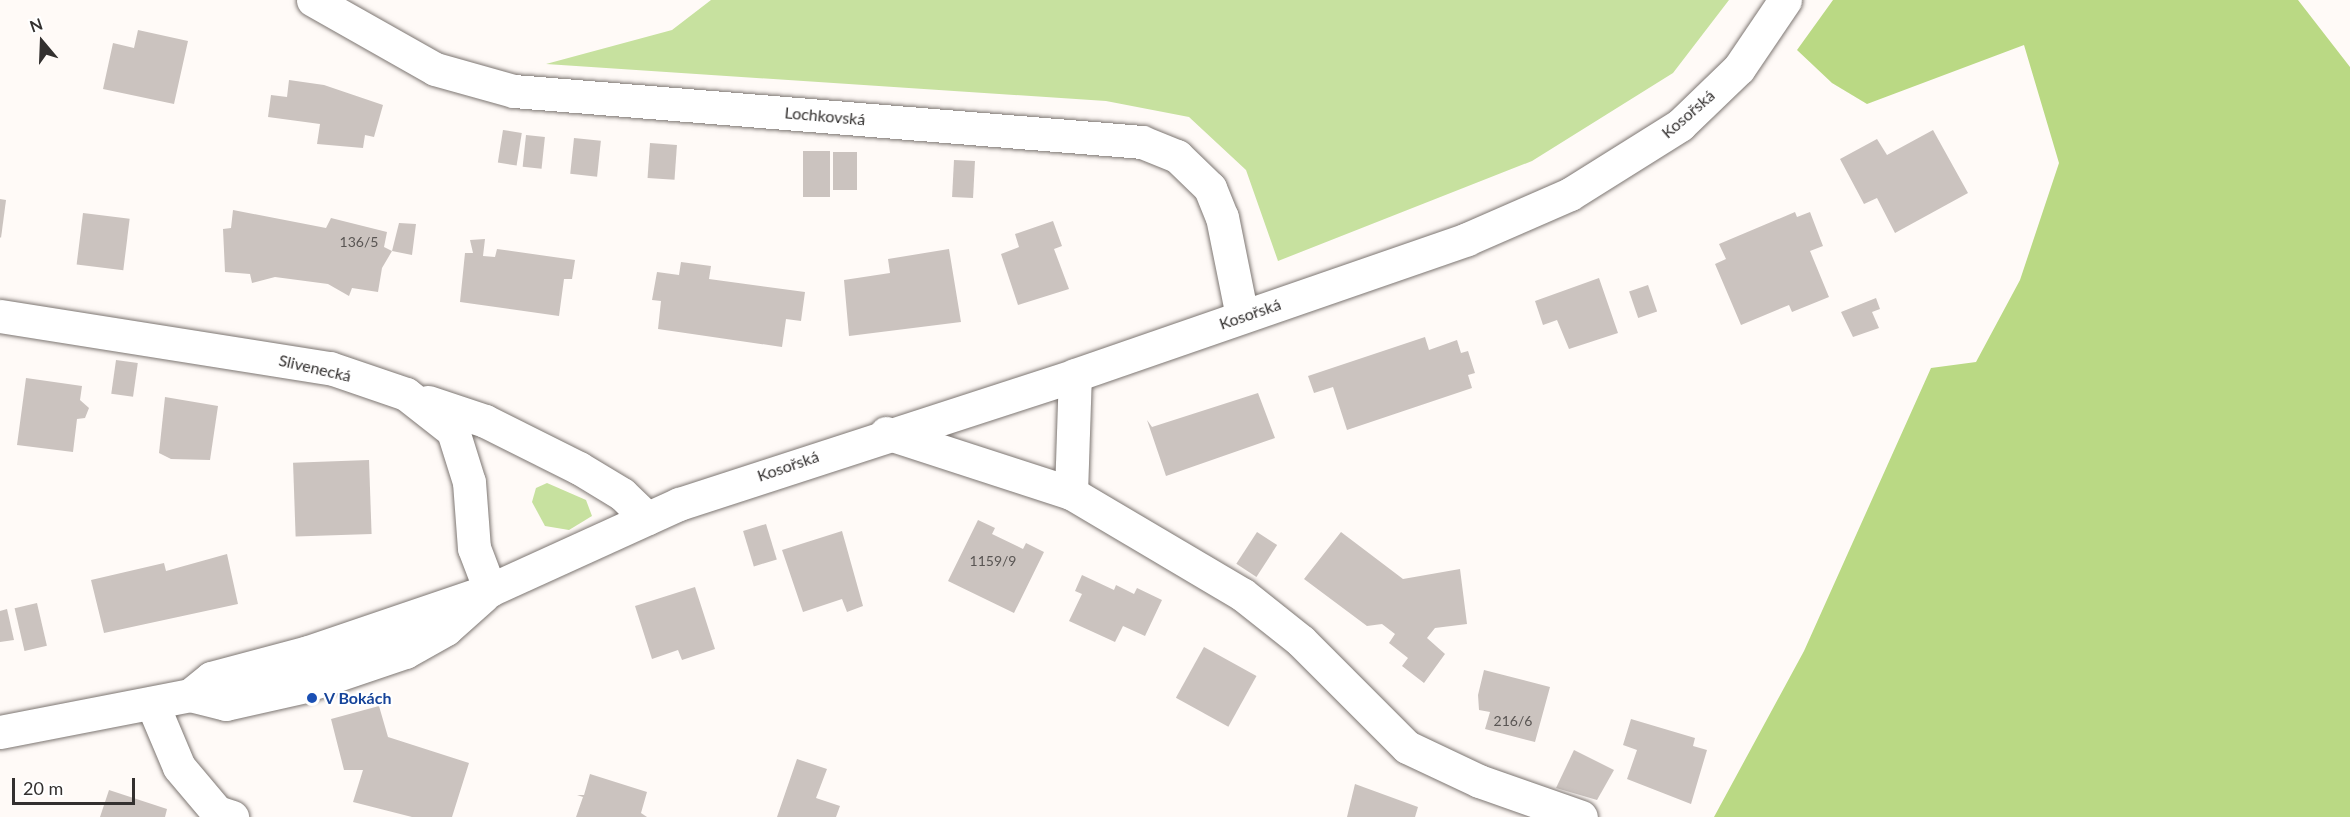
<!DOCTYPE html>
<html>
<head>
<meta charset="utf-8">
<style>
	body { margin:0 }
	#map { position:relative; width:2350px; height:817px; overflow:hidden; background:#fffaf7; font-family:Lato,sans-serif }
	div>[style] { position:absolute }
	.green>* { inset:0; background:#c7e19f }
	.forest>* { inset:0; background:#bad984 }
	.building>* { inset:0; background:#cbc3bf; transform-origin:0 0 }
	.roads { filter:drop-shadow(0 0 2px #7d7672) drop-shadow(0 0 2px #7d7672) }
	.street>* { height:33px; margin:-16.5px; padding:0 16.5px; transform-origin:16.5px; border-radius:16.5px; background:#fff }
	.secondary>* { height:33px; margin:-16.5px; padding:0 16.5px; transform-origin:16.5px; border-radius:16.5px; background:#fff }
	.dots>* { width:16px; height:16px; translate:-50% -50%; box-sizing:border-box; border:3px solid #fff; border-radius:50% }
	span { translate:-50% -50%; white-space:nowrap; text-align:center; line-height:1.15; -webkit-text-stroke:4.5px #fff; paint-order:stroke }
	.number-label { font-size:14px; color:#595553 }
	.number-label span { -webkit-text-stroke-width:0 }
	.street-label { font-size:16px; color:#33302f }
	.transit-label { font-size:16px; color:#164399; font-weight:700 }
	.left { translate:0 -50%; text-align:left }
	.north { position:absolute; left:12px; top:12px; width:60px; height:60px; -webkit-text-stroke:4px #fff; paint-order:stroke; rotate:341deg; font-size:16px; font-weight:700; line-height:24px; text-align:center; color:#33302f }
	.north::after { content:''; display:block; margin:auto; width:21px; height:27px; background:#33302f; clip-path:polygon(50% 0,100% 100%,50% 72%,0 100%) }
	.scale { position:absolute; left:12px; top:778px; width:123px; height:27px; box-sizing:border-box; border:3px solid #33302f; border-top:0; padding-left:8px; font-size:18px; line-height:21px; white-space:nowrap; color:#33302f; -webkit-text-stroke:4px #fff; paint-order:stroke }
</style>
</head>
<body>
<div id="map">
	<div class="green">
		<i style="clip-path:polygon(711px 0,1729px 0,1673px 73px,1532px 161px,1278px 261px,1246px 170px,1189px 117px,1106px 101px,546px 64px,672px 30px)"></i>
		<i style="clip-path:polygon(547px 483px,586px 500px,592px 516px,569px 530px,545px 526px,532px 502px,536px 488px)"></i>
	</div>
	<div class="forest">
		<i style="clip-path:polygon(1833px 0,2298px 0,2350px 67px,2350px 817px,1714px 817px,1804px 651px,1931px 368px,1976px 362px,2020px 280px,2059px 163px,2024px 45px,1867px 104px,1832px 83px,1797px 50px)"></i>
	</div>
	<div class="building">
		<i style="clip-path:polygon(138px 30px,188px 41px,174px 104px,103px 89px,113px 43px,134px 48px)"></i>
		<i style="clip-path:polygon(289px 80px,324px 85px,383px 105px,374px 137px,365px 135px,363px 148px,317px 144px,320px 124px,268px 117px,271px 95px,287px 97px)"></i>
		<i style="left:503px;top:130px;width:19px;height:33px;rotate:9deg"></i>
		<i style="clip-path:polygon(1933px 130px,1968px 193px,1895px 233px,1877px 198px,1864px 204px,1840px 159px,1877px 139px,1887px 155px)"></i>
		<i style="left:526px;top:135px;width:19px;height:32px;rotate:6deg"></i>
		<i style="left:574px;top:138px;width:27px;height:36px;rotate:6deg"></i>
		<i style="left:650px;top:143px;width:27px;height:35px;rotate:4deg"></i>
		<i style="left:803px;top:151px;width:27px;height:46px"></i>
		<i style="left:833px;top:152px;width:24px;height:38px"></i>
		<i style="left:954px;top:160px;width:21px;height:37px;rotate:3deg"></i>
		<i style="clip-path:polygon(0 199px,6px 200px,1px 238px,0 237px)"></i>
		<i style="clip-path:polygon(233px 210px,326px 228px,331px 218px,387px 232px,384px 247px,392px 251px,399px 223px,416px 224px,412px 255px,392px 251px,382px 268px,378px 292px,352px 288px,349px 296px,328px 284px,275px 277px,252px 283px,250px 274px,225px 272px,223px 229px,231px 228px)"></i>
		<i style="clip-path:polygon(1795px 212px,1797px 217px,1810px 212px,1823px 246px,1810px 251px,1829px 297px,1792px 312px,1789px 305px,1741px 325px,1715px 264px,1726px 259px,1719px 244px)"></i>
		<i style="left:83px;top:213px;width:47px;height:52px;rotate:7deg"></i>
		<i style="clip-path:polygon(1053px 221px,1062px 246px,1054px 249px,1069px 289px,1018px 305px,1001px 254px,1019px 247px,1015px 234px)"></i>
		<i style="clip-path:polygon(485px 239px,483px 256px,495px 257px,497px 249px,575px 260px,572px 279px,564px 279px,559px 316px,460px 302px,465px 253px,473px 253px,470px 240px)"></i>
		<i style="clip-path:polygon(949px 249px,961px 322px,849px 336px,844px 280px,890px 273px,888px 259px)"></i>
		<i style="clip-path:polygon(681px 262px,711px 266px,709px 279px,805px 292px,801px 321px,786px 319px,782px 347px,658px 329px,661px 301px,652px 300px,657px 272px,679px 275px)"></i>
		<i style="clip-path:polygon(1599px 278px,1618px 333px,1569px 349px,1557px 320px,1543px 325px,1535px 301px)"></i>
		<i style="left:1648px;top:285px;width:28px;height:20px;rotate:71deg"></i>
		<i style="clip-path:polygon(1876px 298px,1880px 309px,1872px 312px,1879px 328px,1853px 337px,1841px 312px)"></i>
		<i style="clip-path:polygon(1425px 337px,1429px 350px,1457px 340px,1461px 353px,1468px 351px,1475px 373px,1468px 375px,1472px 388px,1347px 430px,1333px 387px,1314px 393px,1308px 376px)"></i>
		<i style="left:116px;top:360px;width:22px;height:34px;rotate:8deg"></i>
		<i style="clip-path:polygon(26px 378px,82px 386px,80px 400px,89px 408px,85px 418px,77px 419px,73px 452px,17px 445px)"></i>
		<i style="clip-path:polygon(1258px 393px,1275px 438px,1166px 476px,1147px 420px,1152px 427px)"></i>
		<i style="clip-path:polygon(165px 397px,218px 406px,210px 460px,171px 459px,159px 453px)"></i>
		<i style="left:369px;top:460px;width:74px;height:76px;rotate:88deg"></i>
		<i style="clip-path:polygon(978px 520px,995px 528px,992px 534px,1023px 549px,1026px 543px,1044px 552px,1014px 613px,948px 581px)"></i>
		<i style="left:766px;top:524px;width:37px;height:24px;rotate:73deg"></i>
		<i style="clip-path:polygon(842px 531px,863px 606px,847px 612px,842px 599px,803px 612px,782px 550px)"></i>
		<i style="left:1257px;top:532px;width:24px;height:38px;rotate:33deg"></i>
		<i style="clip-path:polygon(1341px 532px,1403px 579px,1460px 569px,1467px 624px,1435px 628px,1427px 638px,1445px 654px,1424px 683px,1402px 666px,1408px 658px,1389px 643px,1395px 634px,1382px 624px,1367px 626px,1304px 579px)"></i>
		<i style="clip-path:polygon(227px 554px,238px 604px,104px 633px,91px 580px,164px 563px,166px 571px)"></i>
		<i style="clip-path:polygon(1082px 575px,1114px 590px,1116px 585px,1134px 594px,1137px 588px,1162px 600px,1145px 636px,1123px 626px,1115px 642px,1069px 621px,1082px 594px,1075px 591px)"></i>
		<i style="clip-path:polygon(695px 587px,715px 649px,682px 660px,678px 650px,652px 659px,635px 606px)"></i>
		<i style="left:37px;top:603px;width:44px;height:23px;rotate:77deg"></i>
		<i style="clip-path:polygon(7px 609px,14px 640px,0 642px,0 611px)"></i>
		<i style="left:1204px;top:647px;width:60px;height:58px;rotate:29deg"></i>
		<i style="clip-path:polygon(1484px 670px,1550px 687px,1535px 742px,1485px 729px,1490px 712px,1479px 710px,1478px 695px)"></i>
		<i style="clip-path:polygon(379px 706px,388px 737px,469px 763px,452px 817px,412px 817px,353px 802px,363px 770px,344px 770px,331px 719px)"></i>
		<i style="clip-path:polygon(1631px 719px,1695px 738px,1693px 746px,1707px 750px,1691px 804px,1627px 779px,1637px 750px,1623px 745px)"></i>
		<i style="clip-path:polygon(1574px 750px,1614px 770px,1597px 800px,1556px 788px)"></i>
		<i style="clip-path:polygon(797px 759px,827px 769px,816px 798px,840px 806px,836px 817px,777px 817px)"></i>
		<i style="clip-path:polygon(590px 774px,647px 792px,641px 813px,647px 817px,576px 817px,583px 797px,577px 795px,584px 795px)"></i>
		<i style="clip-path:polygon(1355px 784px,1418px 807px,1415px 817px,1347px 817px)"></i>
		<i style="clip-path:polygon(109px 790px,167px 809px,165px 817px,100px 817px)"></i>
	</div>
	<div class="roads">
		<div class="street">
			<i style="left:313px;top:0;width:140px;rotate:29.5deg"></i>
			<i style="left:435px;top:69px;width:82px;rotate:15.6deg"></i>
			<i style="left:514px;top:91px;width:630px;rotate:4.64deg"></i>
			<i style="left:1142px;top:142px;width:38px;rotate:22deg"></i>
			<i style="left:1177px;top:156px;width:46px;rotate:44.1deg"></i>
			<i style="left:1210px;top:188px;width:31px;rotate:68deg"></i>
			<i style="left:1222px;top:217px;width:101px;rotate:78.6deg"></i>
			<i style="left:0;top:316px;width:334px;rotate:9deg"></i>
			<i style="left:330px;top:368px;width:80px;rotate:18.9deg"></i>
			<i style="left:406px;top:394px;width:60px;rotate:38.2deg"></i>
			<i style="left:453px;top:431px;width:53px;rotate:72.6deg"></i>
			<i style="left:469px;top:482px;width:66px;rotate:85.7deg"></i>
			<i style="left:474px;top:548px;width:45px;rotate:69.1deg"></i>
			<i style="left:428px;top:402px;width:60px;rotate:18.4deg"></i>
			<i style="left:485px;top:421px;width:105px;rotate:26.6deg"></i>
			<i style="left:579px;top:468px;width:50px;rotate:31.2deg"></i>
			<i style="left:622px;top:494px;width:35px;rotate:44deg"></i>
			<i style="left:886px;top:433px;width:194px;rotate:18deg"></i>
			<i style="left:1071px;top:493px;width:199px;rotate:30.6deg"></i>
			<i style="left:1242px;top:594px;width:75px;rotate:38.5deg"></i>
			<i style="left:1301px;top:641px;width:150px;rotate:45deg"></i>
			<i style="left:1407px;top:747px;width:80px;rotate:25.3deg"></i>
			<i style="left:1479px;top:781px;width:108px;rotate:19.4deg"></i>
			<i style="left:1071px;top:493px;width:118px;rotate:-88.1deg"></i>
			<i style="left:152px;top:703px;width:69px;rotate:67.1deg"></i>
			<i style="left:179px;top:767px;width:59px;rotate:49.8deg"></i>
			<i style="left:217px;top:812px;width:16px;rotate:18deg"></i>
		</div>
		<div class="secondary">
			<i style="left:190px;top:695px;width:27px;rotate:-39deg"></i>
			<i style="left:211px;top:678px;width:100px;rotate:-15deg"></i>
			<i style="left:308px;top:652px;width:192px;rotate:-18.8deg"></i>
			<i style="left:490px;top:590px;width:208px;rotate:-24.5deg"></i>
			<i style="left:679px;top:504px;width:416px;rotate:-18deg"></i>
			<i style="left:1075px;top:375px;width:415px;rotate:-19.1deg"></i>
			<i style="left:1467px;top:239px;width:112px;rotate:-23.6deg"></i>
			<i style="left:1570px;top:194px;width:130px;rotate:-32.1deg"></i>
			<i style="left:1680px;top:125px;width:82px;rotate:-44deg"></i>
			<i style="left:1739px;top:68px;width:82px;rotate:-55.9deg"></i>
			<i style="left:0;top:732px;width:194px;rotate:-11deg"></i>
			<i style="left:190px;top:695px;width:37px;rotate:14deg"></i>
			<i style="left:226px;top:704px;width:81px;rotate:-12.8deg"></i>
			<i style="left:305px;top:686px;width:106px;rotate:-18.8deg"></i>
			<i style="left:405px;top:652px;width:47px;rotate:-29.3deg"></i>
			<i style="left:446px;top:629px;width:50px;rotate:-41.7deg"></i>
		</div>
	</div>
	<div class="dots">
		<i style="left:312px;top:698px;background:#1a4fb4"></i>
	</div>
	<div class="number-label">
		<span style="left:359px;top:242px">136/5</span>
		<span style="left:993px;top:561px">1159/9</span>
		<span style="left:1513px;top:721px">216/6</span>
	</div>
	<div class="street-label">
		<span style="left:1688px;top:114px;rotate:-41deg">Kosořská</span>
		<span style="left:825px;top:116px;rotate:5deg">Lochkovská</span>
		<span style="left:1250px;top:314px;rotate:-19deg">Kosořská</span>
		<span style="left:315px;top:368px;rotate:13deg">Slivenecká</span>
		<span style="left:788px;top:466px;rotate:-19deg">Kosořská</span>
	</div>
	<div class="transit-label">
		<span class="left" style="left:324px;top:698px">V Bokách</span>
	</div>
	<div class="north">N</div>
	<div class="scale">20 m</div>
</div>
</body>
</html>
